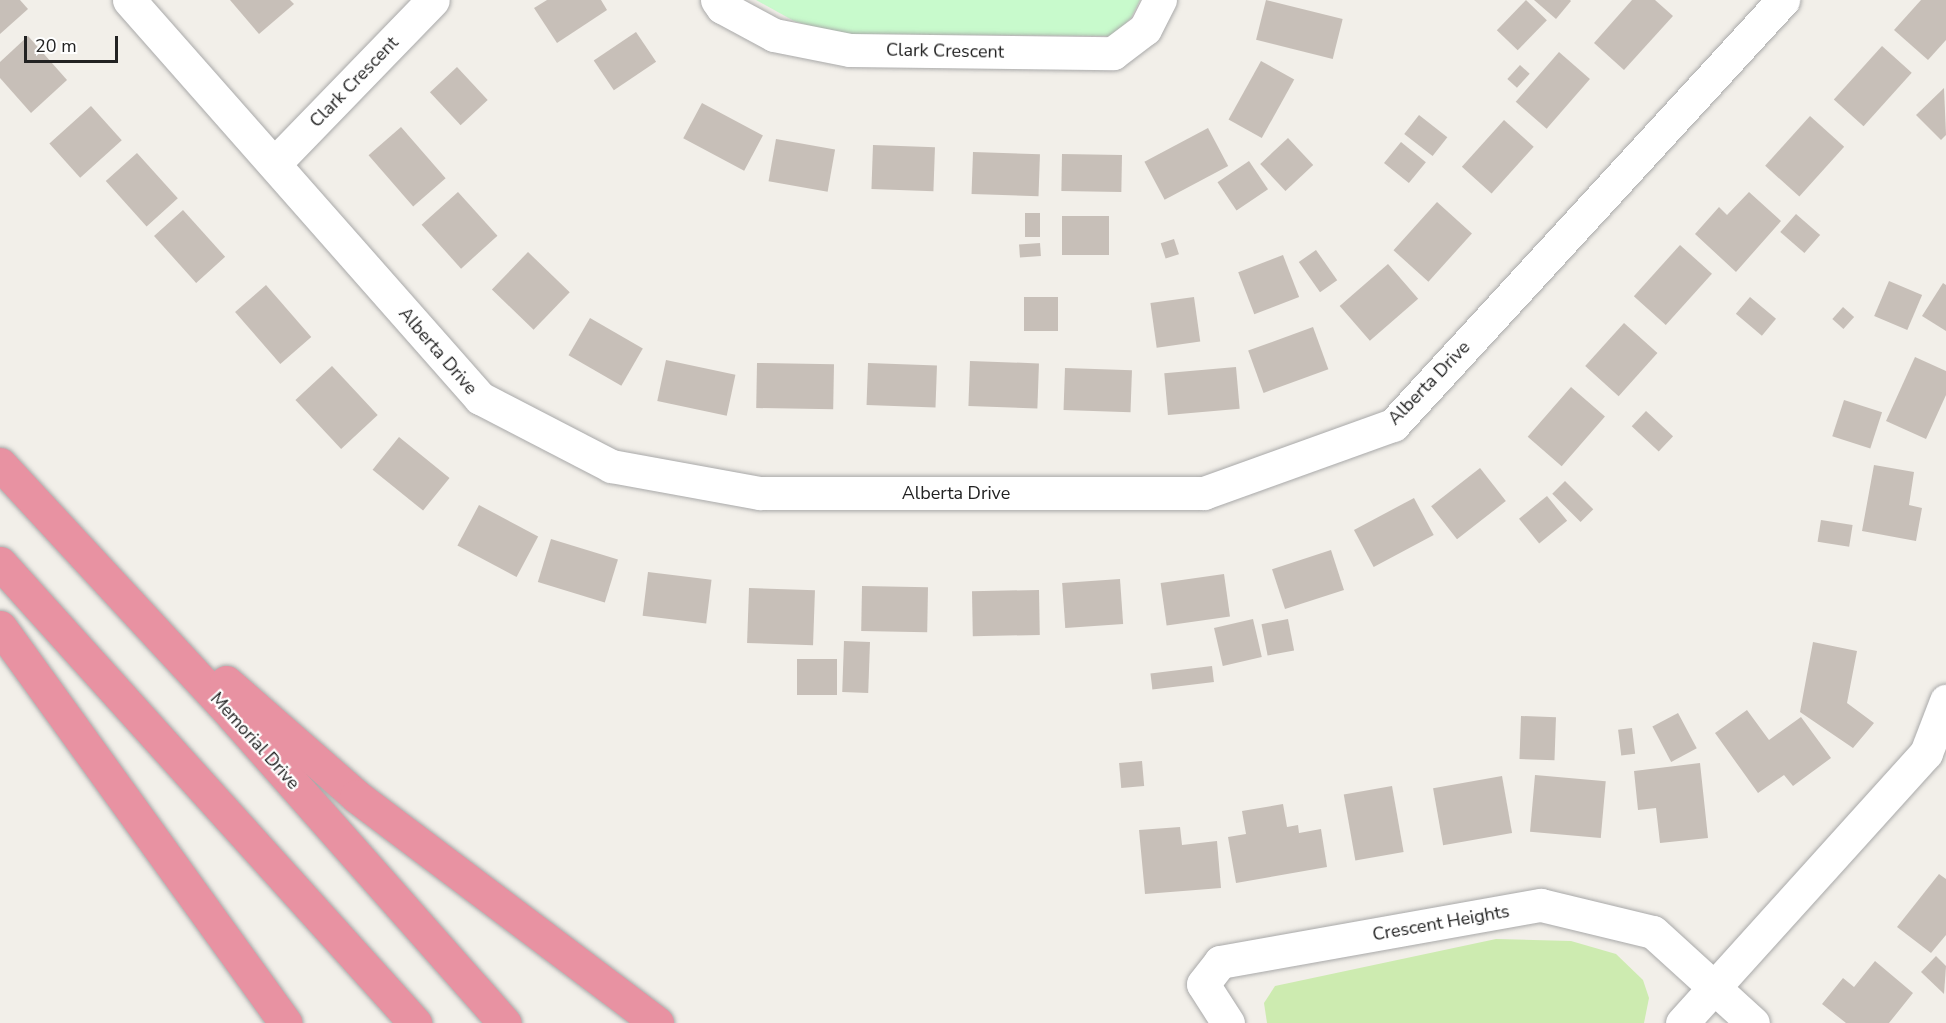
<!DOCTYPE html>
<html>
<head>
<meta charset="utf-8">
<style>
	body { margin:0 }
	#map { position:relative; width:1946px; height:1023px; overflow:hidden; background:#f2efe9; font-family:"Nunito Sans",sans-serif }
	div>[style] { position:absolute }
	.grass>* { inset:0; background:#cdebb0 }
	.park>* { inset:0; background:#c8facc }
	.building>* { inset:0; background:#c7bfb8; transform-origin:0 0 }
	.roads { filter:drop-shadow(0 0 2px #a9a9a9) drop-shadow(0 0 2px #a9a9a9) }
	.street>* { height:33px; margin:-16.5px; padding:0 16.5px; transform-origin:16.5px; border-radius:16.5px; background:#fff }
	.highway>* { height:33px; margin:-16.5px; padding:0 16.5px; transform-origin:16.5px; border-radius:16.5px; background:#e892a2 }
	span { translate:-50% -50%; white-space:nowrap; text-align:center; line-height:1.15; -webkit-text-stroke:4.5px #fff; paint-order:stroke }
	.street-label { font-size:18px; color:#222 }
	.scale { position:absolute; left:24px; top:36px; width:94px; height:27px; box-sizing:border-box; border:3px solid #222; border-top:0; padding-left:8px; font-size:18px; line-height:21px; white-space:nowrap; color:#222; -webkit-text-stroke:4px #fff; paint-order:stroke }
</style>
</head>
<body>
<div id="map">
	<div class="grass">
		<i style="clip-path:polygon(1496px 939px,1571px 941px,1616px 954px,1643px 980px,1649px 998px,1644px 1023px,1267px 1023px,1264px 1003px,1275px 986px)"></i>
	</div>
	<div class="park">
		<i style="clip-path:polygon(756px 0,1140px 0,1131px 18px,1112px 36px,836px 34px,794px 21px)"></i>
	</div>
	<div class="building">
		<i style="clip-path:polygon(0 0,20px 0,28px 9px,0 34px)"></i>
		<i style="clip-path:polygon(230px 0,290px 0,294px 4px,259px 34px)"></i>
		<i style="clip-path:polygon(547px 0,601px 0,607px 10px,557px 43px,534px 8px)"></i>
		<i style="left:1266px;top:0;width:79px;height:41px;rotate:14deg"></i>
		<i style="left:1526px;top:0;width:29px;height:42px;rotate:44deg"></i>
		<i style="clip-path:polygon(1534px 0,1570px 0,1571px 1px,1556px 19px)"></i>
		<i style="clip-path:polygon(1632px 0,1655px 0,1673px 16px,1624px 70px,1594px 43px)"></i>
		<i style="clip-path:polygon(1921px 0,1946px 0,1946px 40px,1928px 60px,1894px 30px)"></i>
		<i style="left:636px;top:32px;width:36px;height:51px;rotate:56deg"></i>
		<i style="clip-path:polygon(28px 36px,67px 80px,31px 113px,0 78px,0 62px)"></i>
		<i style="left:1882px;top:46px;width:40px;height:72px;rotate:42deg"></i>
		<i style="left:1559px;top:52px;width:41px;height:66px;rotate:41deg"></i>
		<i style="left:1261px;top:61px;width:38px;height:67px;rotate:29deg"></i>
		<i style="left:1520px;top:65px;width:13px;height:19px;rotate:42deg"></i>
		<i style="left:457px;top:67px;width:45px;height:37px;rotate:47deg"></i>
		<i style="clip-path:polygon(1944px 88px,1946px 135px,1941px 140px,1916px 115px)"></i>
		<i style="left:702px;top:103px;width:69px;height:40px;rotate:28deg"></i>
		<i style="left:91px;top:106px;width:46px;height:56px;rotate:48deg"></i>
		<i style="left:1419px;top:115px;width:36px;height:24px;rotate:38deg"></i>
		<i style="left:1810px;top:116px;width:46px;height:67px;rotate:42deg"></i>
		<i style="left:1504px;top:120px;width:40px;height:63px;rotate:42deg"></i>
		<i style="left:401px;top:127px;width:68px;height:43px;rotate:49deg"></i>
		<i style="left:1208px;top:128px;width:43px;height:72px;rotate:62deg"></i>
		<i style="left:1288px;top:138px;width:37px;height:38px;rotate:47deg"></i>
		<i style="left:776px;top:139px;width:60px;height:43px;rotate:10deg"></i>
		<i style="left:1401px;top:142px;width:32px;height:27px;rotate:39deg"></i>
		<i style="left:873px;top:145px;width:62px;height:44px;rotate:2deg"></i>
		<i style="left:973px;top:152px;width:67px;height:42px;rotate:2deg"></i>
		<i style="left:137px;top:153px;width:61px;height:42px;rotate:48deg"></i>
		<i style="left:1062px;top:154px;width:60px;height:37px;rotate:1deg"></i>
		<i style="left:1249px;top:161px;width:34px;height:38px;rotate:56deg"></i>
		<i style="left:458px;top:192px;width:59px;height:49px;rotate:48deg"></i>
		<i style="clip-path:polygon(1749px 192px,1781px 221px,1736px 272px,1695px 234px,1719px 207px,1727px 215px)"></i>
		<i style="left:1437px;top:202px;width:47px;height:65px;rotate:42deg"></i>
		<i style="left:183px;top:210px;width:63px;height:39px;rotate:48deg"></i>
		<i style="left:1025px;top:213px;width:15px;height:24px"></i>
		<i style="left:1796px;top:214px;width:32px;height:24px;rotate:41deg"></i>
		<i style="left:1062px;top:216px;width:47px;height:39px"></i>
		<i style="left:1174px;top:239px;width:16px;height:14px;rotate:72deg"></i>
		<i style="left:1040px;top:243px;width:13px;height:21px;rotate:86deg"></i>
		<i style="left:1680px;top:245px;width:43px;height:69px;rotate:42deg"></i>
		<i style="left:1316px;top:250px;width:37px;height:21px;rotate:55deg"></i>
		<i style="left:528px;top:252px;width:58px;height:52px;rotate:44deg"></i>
		<i style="left:1283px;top:255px;width:45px;height:48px;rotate:69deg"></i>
		<i style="left:1388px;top:264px;width:46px;height:64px;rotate:49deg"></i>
		<i style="left:1889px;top:281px;width:36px;height:38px;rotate:23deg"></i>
		<i style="clip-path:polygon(1943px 283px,1946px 285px,1946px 331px,1922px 316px)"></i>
		<i style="left:266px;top:285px;width:69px;height:41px;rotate:49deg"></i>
		<i style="left:1024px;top:297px;width:34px;height:34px"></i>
		<i style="left:1194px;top:297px;width:45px;height:44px;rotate:82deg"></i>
		<i style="left:1750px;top:297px;width:34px;height:22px;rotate:40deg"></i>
		<i style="left:1843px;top:307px;width:15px;height:16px;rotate:42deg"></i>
		<i style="left:590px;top:318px;width:61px;height:43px;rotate:30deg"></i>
		<i style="left:1624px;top:323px;width:45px;height:58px;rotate:42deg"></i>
		<i style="left:1313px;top:327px;width:45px;height:69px;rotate:70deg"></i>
		<i style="clip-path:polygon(1915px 357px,1946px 371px,1946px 395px,1926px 439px,1886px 421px)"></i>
		<i style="left:666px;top:360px;width:71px;height:42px;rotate:12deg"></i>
		<i style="left:970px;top:361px;width:69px;height:45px;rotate:2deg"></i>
		<i style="left:757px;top:363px;width:77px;height:45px;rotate:1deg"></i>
		<i style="left:868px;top:363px;width:69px;height:42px;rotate:2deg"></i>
		<i style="left:332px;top:366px;width:67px;height:50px;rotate:47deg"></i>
		<i style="left:1236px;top:367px;width:42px;height:72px;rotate:85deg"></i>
		<i style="left:1065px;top:368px;width:67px;height:42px;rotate:2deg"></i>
		<i style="left:1571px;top:387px;width:45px;height:66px;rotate:41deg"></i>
		<i style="left:1844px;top:400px;width:40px;height:38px;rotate:18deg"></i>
		<i style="left:1646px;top:411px;width:37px;height:21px;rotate:43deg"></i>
		<i style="left:399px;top:437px;width:65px;height:42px;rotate:39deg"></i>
		<i style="clip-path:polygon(1874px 465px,1914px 472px,1909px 505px,1922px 508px,1916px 541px,1862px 531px)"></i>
		<i style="left:1480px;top:468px;width:42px;height:62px;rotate:52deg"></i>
		<i style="left:1565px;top:481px;width:40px;height:18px;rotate:45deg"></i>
		<i style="left:1547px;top:496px;width:32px;height:36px;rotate:51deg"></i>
		<i style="left:1414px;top:498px;width:42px;height:68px;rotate:62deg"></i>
		<i style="left:479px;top:505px;width:67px;height:46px;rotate:28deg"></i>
		<i style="left:1821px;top:520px;width:32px;height:22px;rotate:9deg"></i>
		<i style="left:551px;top:539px;width:70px;height:45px;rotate:17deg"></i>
		<i style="left:1331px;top:550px;width:42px;height:62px;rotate:72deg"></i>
		<i style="left:648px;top:572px;width:64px;height:44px;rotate:7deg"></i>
		<i style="left:1224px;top:574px;width:43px;height:64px;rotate:82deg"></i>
		<i style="left:1120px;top:579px;width:45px;height:58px;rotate:86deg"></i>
		<i style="left:862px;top:586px;width:66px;height:45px;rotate:1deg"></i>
		<i style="left:749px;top:588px;width:66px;height:55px;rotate:2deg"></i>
		<i style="left:1039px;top:590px;width:45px;height:67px;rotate:89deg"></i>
		<i style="left:1253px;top:619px;width:39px;height:40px;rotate:77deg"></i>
		<i style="left:1288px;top:619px;width:32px;height:27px;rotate:79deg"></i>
		<i style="left:844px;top:641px;width:26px;height:51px;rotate:2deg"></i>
		<i style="clip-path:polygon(1813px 642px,1857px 651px,1847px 703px,1874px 723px,1853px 748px,1800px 712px)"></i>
		<i style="left:797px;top:659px;width:40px;height:36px"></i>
		<i style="left:1212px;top:666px;width:16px;height:62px;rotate:83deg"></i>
		<i style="clip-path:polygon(1747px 710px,1769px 740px,1801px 717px,1831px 758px,1793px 786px,1784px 775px,1758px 793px,1715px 733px)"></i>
		<i style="left:1678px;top:713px;width:40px;height:29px;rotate:62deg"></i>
		<i style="left:1521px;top:716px;width:35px;height:43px;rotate:2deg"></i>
		<i style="left:1632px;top:728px;width:26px;height:14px;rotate:83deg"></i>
		<i style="left:1142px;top:761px;width:25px;height:23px;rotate:85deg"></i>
		<i style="clip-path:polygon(1700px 763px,1708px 838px,1660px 843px,1656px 808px,1638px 810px,1634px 771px)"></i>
		<i style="left:1535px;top:775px;width:71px;height:57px;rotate:5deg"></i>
		<i style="left:1502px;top:776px;width:58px;height:70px;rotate:80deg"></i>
		<i style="left:1392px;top:786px;width:67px;height:49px;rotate:80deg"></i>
		<i style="clip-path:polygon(1283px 804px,1287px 827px,1298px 825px,1299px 833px,1321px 829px,1327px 867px,1236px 883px,1228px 837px,1246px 834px,1242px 811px)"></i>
		<i style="clip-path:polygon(1180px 827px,1182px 845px,1217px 841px,1221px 888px,1145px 894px,1139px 830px)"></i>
		<i style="clip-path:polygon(1939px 874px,1946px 879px,1946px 935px,1931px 953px,1897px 927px)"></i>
		<i style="clip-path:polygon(1936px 956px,1946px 966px,1944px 994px,1921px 972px)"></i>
		<i style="clip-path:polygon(1875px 961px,1913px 993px,1889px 1023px,1846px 1023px,1822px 1004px,1843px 978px,1854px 987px)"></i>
	</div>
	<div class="roads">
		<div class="street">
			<i style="left:129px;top:0;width:531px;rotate:48.59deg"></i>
			<i style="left:480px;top:398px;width:148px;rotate:27.4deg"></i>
			<i style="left:611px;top:466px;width:151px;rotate:10.3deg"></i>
			<i style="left:760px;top:493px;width:444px"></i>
			<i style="left:1204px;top:493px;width:201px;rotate:-19.8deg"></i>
			<i style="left:1393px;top:425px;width:577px;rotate:-47.46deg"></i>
			<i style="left:717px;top:0;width:9px;rotate:54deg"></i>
			<i style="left:722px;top:7px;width:59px;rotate:28.3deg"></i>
			<i style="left:774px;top:35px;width:77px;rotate:11.2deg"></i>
			<i style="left:850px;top:50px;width:263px;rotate:0.7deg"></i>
			<i style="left:1113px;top:53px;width:40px;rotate:-37deg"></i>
			<i style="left:1145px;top:29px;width:33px;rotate:-63deg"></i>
			<i style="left:274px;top:164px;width:228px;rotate:-45.9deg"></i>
			<i style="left:1228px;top:1023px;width:46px;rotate:-122.7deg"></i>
			<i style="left:1203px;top:984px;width:28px;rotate:-52deg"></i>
			<i style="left:1220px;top:962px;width:326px;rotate:-10.1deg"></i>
			<i style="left:1541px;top:905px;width:115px;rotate:13.6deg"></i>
			<i style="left:1653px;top:932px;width:135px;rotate:42.3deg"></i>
			<i style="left:1682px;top:1023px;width:364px;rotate:-47.9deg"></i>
			<i style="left:1926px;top:753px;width:56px;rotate:-69deg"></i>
		</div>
		<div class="highway">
			<i style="left:0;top:464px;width:343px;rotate:47.2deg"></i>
			<i style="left:233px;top:716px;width:410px;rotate:48.5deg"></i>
			<i style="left:0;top:563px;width:620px;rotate:47.94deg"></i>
			<i style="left:0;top:627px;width:488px;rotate:54.2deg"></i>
			<i style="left:226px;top:682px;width:173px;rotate:41.2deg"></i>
			<i style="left:356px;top:796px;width:377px;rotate:37deg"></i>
		</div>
	</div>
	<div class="street-label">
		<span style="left:945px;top:51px;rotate:1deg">Clark Crescent</span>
		<span style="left:354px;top:82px;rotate:-46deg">Clark Crescent</span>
		<span style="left:438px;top:351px;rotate:49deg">Alberta Drive</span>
		<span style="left:1429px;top:383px;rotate:-46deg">Alberta Drive</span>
		<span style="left:956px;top:493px">Alberta Drive</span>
		<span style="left:255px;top:741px;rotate:48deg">Memorial Drive</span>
		<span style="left:1441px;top:923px;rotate:-10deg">Crescent Heights</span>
	</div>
	<div class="scale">20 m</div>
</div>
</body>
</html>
